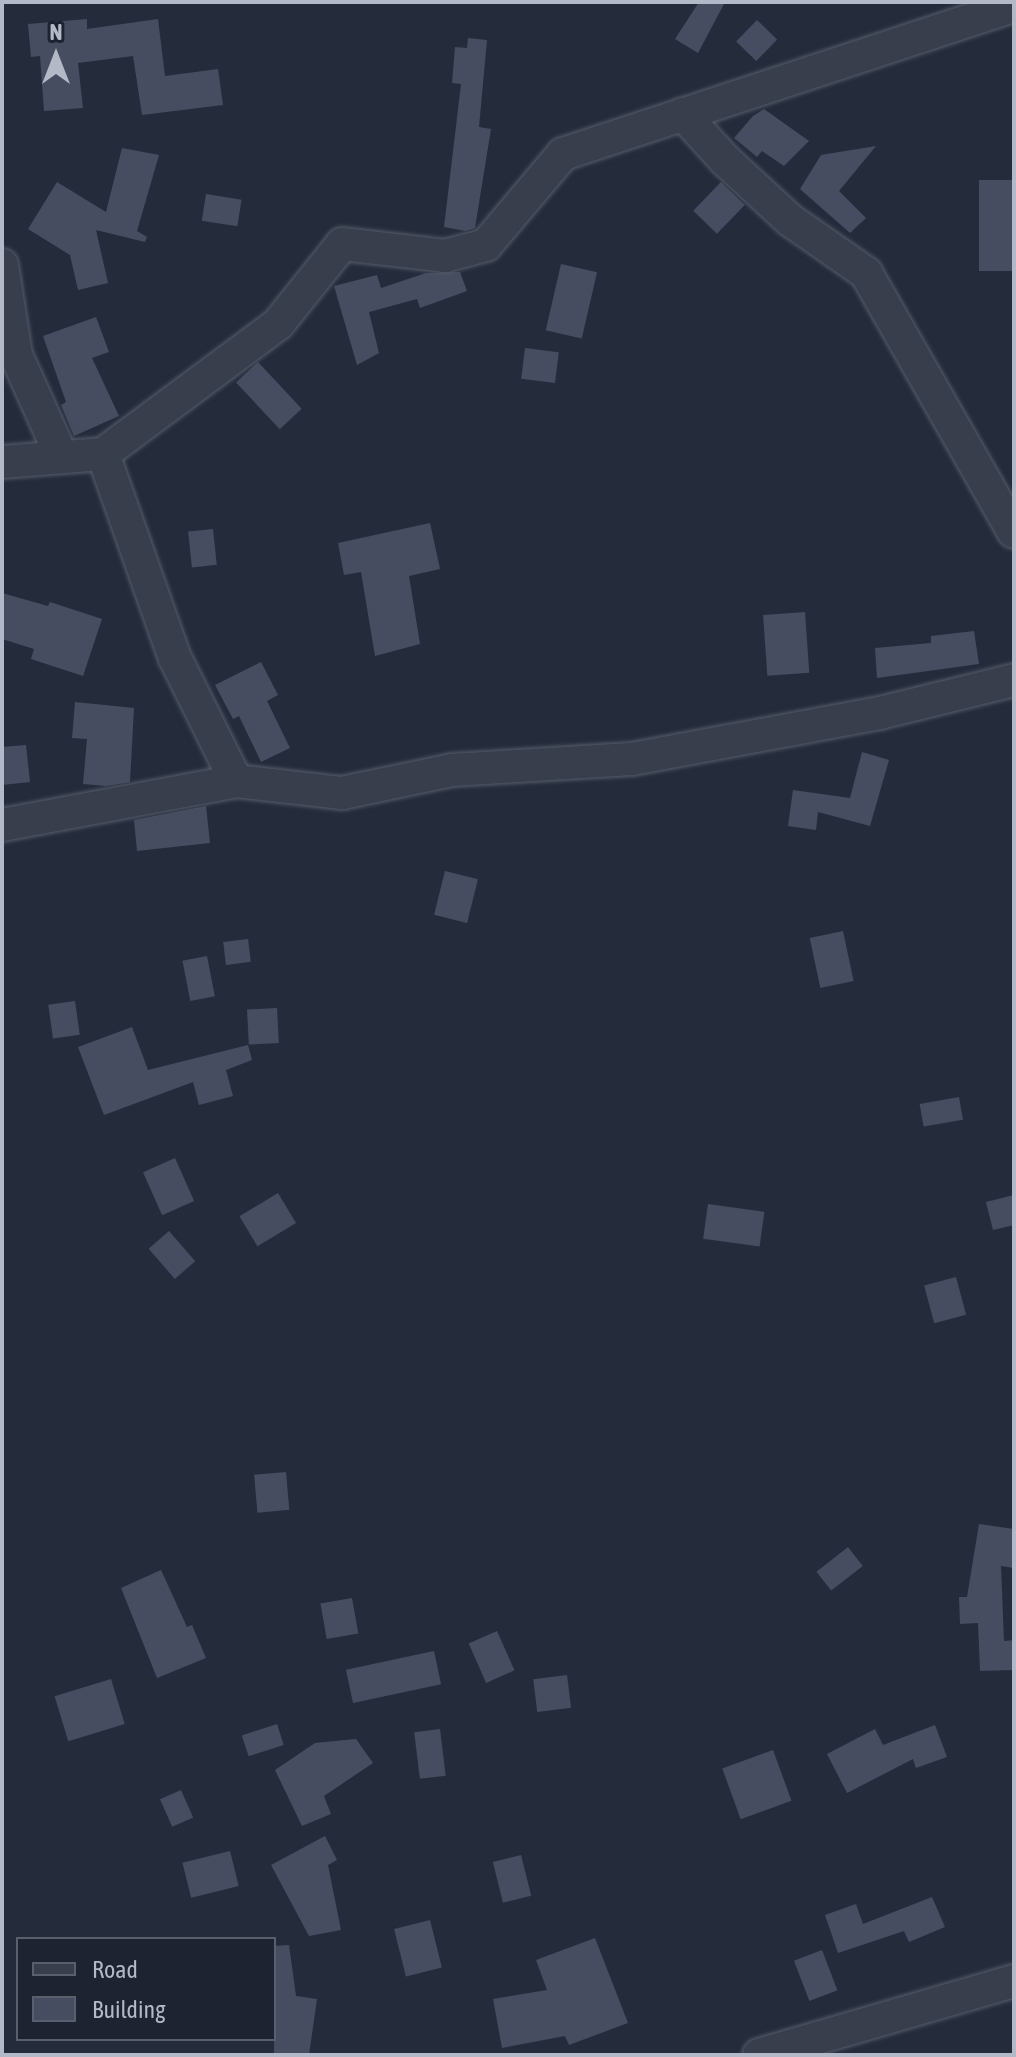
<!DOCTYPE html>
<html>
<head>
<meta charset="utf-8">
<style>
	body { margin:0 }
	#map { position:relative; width:1016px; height:2057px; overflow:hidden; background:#242c3c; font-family:"Asap Condensed",sans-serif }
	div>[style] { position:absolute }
	.building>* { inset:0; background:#464d60; transform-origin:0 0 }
	.roads { filter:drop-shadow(0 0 2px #565c6a) drop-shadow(0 0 2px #565c6a) }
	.minor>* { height:32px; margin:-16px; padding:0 16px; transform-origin:16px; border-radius:16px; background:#383e4c }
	span { translate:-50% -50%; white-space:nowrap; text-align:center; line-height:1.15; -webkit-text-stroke:6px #1d2331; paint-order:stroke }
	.frame { position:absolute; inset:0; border:4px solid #b4b9c8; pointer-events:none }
	.legend { position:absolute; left:16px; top:1937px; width:260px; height:104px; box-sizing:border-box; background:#1d2331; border:2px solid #595f6d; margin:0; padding:10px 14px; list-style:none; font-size:24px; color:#b4b9c8 }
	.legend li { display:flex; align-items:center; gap:16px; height:40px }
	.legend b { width:40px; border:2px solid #595f6d }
	.north { position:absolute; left:16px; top:16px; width:80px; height:80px; -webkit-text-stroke:6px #1d2331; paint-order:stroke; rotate:0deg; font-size:22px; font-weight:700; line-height:32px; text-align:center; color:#b4b9c8 }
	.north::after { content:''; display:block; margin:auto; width:28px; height:36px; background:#b4b9c8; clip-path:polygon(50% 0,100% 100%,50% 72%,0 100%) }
</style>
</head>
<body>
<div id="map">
	<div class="building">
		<i style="clip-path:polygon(699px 2px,725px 2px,698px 53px,675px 39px)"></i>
		<i style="clip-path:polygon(87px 19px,87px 29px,158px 19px,165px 76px,218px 69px,223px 105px,142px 115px,133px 56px,78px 63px,83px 108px,44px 111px,40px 56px,31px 57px,28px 24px)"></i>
		<i style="left:757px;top:20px;width:28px;height:30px;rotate:44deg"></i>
		<i style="clip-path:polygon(468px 38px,487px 40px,479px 127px,491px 129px,475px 228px,465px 231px,444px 227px,461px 84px,452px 83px,455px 47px,467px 48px)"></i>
		<i style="clip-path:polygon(764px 109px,809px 141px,784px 166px,762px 151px,757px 157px,734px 138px,753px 116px)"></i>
		<i style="clip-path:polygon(876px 146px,839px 191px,866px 218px,850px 233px,800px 189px,821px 155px)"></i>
		<i style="clip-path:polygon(122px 148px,159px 155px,137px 231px,147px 237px,145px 242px,96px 230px,108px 283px,78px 290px,70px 255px,28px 229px,57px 182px,106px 212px)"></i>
		<i style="left:1014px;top:180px;width:91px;height:35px;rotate:90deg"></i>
		<i style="left:721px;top:182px;width:33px;height:40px;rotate:44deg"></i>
		<i style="left:206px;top:194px;width:36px;height:27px;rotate:9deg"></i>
		<i style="left:561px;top:264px;width:37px;height:68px;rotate:13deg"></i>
		<i style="clip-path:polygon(460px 272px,467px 291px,420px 308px,417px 299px,369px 312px,379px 353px,357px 365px,334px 286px,377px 275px,381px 288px,426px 273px)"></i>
		<i style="clip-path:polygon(96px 317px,109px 352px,92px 358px,119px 416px,74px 436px,61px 405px,66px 402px,43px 336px)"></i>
		<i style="left:525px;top:348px;width:34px;height:31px;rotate:7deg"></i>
		<i style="left:258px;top:362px;width:64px;height:30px;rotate:47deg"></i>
		<i style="clip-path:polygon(430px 523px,440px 569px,409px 576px,420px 644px,375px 656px,361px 572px,344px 575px,338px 543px)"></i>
		<i style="left:213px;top:529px;width:36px;height:25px;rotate:84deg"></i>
		<i style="clip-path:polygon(2px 593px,48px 606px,50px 602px,102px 619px,83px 676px,31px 659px,34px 649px,2px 639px)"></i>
		<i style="left:805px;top:612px;width:61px;height:42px;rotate:86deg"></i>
		<i style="clip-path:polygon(974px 631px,979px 664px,877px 678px,875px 648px,931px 643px,931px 636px)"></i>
		<i style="clip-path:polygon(261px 662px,278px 695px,267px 701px,290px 748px,261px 762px,239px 716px,233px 719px,215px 685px)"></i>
		<i style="clip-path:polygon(75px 702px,134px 708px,130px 782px,106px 786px,83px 784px,87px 739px,72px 738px)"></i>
		<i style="clip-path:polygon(26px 745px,30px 782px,2px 785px,2px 747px)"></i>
		<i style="clip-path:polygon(862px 752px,889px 760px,870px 826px,818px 812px,816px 830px,788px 826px,793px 790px,850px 798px)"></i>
		<i style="clip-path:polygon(206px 806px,210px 843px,137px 851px,134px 820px)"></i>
		<i style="left:445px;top:871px;width:34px;height:45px;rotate:14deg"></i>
		<i style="left:843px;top:931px;width:51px;height:34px;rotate:78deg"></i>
		<i style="left:248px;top:939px;width:23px;height:25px;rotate:83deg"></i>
		<i style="left:207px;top:956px;width:41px;height:25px;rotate:79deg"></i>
		<i style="left:75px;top:1001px;width:34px;height:27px;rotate:82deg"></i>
		<i style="left:277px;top:1008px;width:35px;height:30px;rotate:87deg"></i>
		<i style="clip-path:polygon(132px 1027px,148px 1070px,248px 1045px,252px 1060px,226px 1070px,233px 1096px,199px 1105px,193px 1082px,104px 1115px,78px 1047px)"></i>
		<i style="left:959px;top:1097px;width:23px;height:40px;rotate:80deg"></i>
		<i style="left:175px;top:1158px;width:47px;height:35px;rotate:66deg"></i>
		<i style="left:278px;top:1193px;width:35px;height:45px;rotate:59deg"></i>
		<i style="clip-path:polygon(1014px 1195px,1014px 1225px,993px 1230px,986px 1202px)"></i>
		<i style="left:708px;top:1204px;width:57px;height:35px;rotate:8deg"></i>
		<i style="left:169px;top:1231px;width:40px;height:27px;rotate:49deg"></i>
		<i style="left:956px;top:1277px;width:39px;height:33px;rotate:75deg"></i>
		<i style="left:286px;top:1472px;width:38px;height:32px;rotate:85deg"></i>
		<i style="clip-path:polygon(979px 1524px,1014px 1529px,1014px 1568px,1001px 1566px,1004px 1641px,1014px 1640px,1014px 1670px,980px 1671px,978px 1623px,960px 1624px,959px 1597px,967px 1597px)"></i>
		<i style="left:848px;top:1547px;width:24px;height:40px;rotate:52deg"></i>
		<i style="clip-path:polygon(161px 1570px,187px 1627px,192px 1625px,206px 1658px,157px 1678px,121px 1588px)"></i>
		<i style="left:352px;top:1598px;width:36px;height:32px;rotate:80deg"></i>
		<i style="left:497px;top:1631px;width:43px;height:31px;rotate:66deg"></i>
		<i style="left:434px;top:1651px;width:34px;height:90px;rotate:78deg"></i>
		<i style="left:567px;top:1675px;width:33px;height:34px;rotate:83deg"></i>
		<i style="left:111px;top:1679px;width:47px;height:59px;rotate:73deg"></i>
		<i style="left:277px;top:1724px;width:22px;height:37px;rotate:72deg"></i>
		<i style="clip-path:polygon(935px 1725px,947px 1757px,916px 1768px,913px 1759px,847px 1793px,827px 1754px,875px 1729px,883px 1745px)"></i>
		<i style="left:440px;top:1729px;width:47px;height:26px;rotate:83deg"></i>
		<i style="clip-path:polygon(356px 1739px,373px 1763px,324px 1796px,331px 1814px,302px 1826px,275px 1770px,315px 1743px)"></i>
		<i style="left:773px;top:1750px;width:54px;height:54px;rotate:70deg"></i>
		<i style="left:181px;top:1790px;width:30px;height:23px;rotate:66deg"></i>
		<i style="clip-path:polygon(325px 1836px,337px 1860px,328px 1865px,341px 1930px,309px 1936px,271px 1865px)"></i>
		<i style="left:230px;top:1851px;width:36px;height:49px;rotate:76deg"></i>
		<i style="left:521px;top:1855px;width:42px;height:29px;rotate:76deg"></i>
		<i style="clip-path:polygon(932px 1897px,945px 1927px,909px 1942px,904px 1931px,838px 1953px,825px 1915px,856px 1904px,863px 1924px)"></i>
		<i style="left:430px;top:1920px;width:49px;height:37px;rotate:76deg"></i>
		<i style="clip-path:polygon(595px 1938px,628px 2023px,569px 2045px,565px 2036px,502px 2048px,493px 1999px,547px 1990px,536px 1960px)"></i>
		<i style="clip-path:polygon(289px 1945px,296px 1996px,317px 1999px,309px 2055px,274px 2055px,274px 1946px)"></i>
		<i style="left:822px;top:1950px;width:43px;height:30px;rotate:69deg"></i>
	</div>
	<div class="roads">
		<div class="minor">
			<i style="left:683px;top:114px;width:62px;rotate:47.6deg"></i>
			<i style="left:725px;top:160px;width:88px;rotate:42.7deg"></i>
			<i style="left:790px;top:220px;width:93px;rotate:34.9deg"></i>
			<i style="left:866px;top:273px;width:298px;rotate:60.3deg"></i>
			<i style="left:2px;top:265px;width:91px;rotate:81.2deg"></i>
			<i style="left:16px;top:355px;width:110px;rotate:65.8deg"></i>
			<i style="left:103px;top:454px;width:216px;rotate:70.6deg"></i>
			<i style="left:175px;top:658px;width:137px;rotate:63.6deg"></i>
			<i style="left:2px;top:462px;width:101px;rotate:-4.5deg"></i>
			<i style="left:103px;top:454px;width:218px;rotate:-36.6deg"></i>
			<i style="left:278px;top:324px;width:102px;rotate:-51.3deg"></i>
			<i style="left:342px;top:244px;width:104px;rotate:6.6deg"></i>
			<i style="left:445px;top:256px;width:42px;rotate:-15deg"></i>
			<i style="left:486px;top:245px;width:119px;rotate:-49.8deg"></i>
			<i style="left:563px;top:154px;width:475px;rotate:-18.2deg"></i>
			<i style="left:2px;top:825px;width:238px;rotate:-10.6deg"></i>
			<i style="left:236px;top:781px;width:107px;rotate:6.5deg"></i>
			<i style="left:342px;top:793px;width:112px;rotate:-11.8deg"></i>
			<i style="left:452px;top:770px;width:180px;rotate:-3.5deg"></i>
			<i style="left:632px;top:759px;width:252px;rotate:-10.5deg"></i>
			<i style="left:880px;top:713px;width:138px;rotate:-13.8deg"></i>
			<i style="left:759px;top:2055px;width:266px;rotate:-16.2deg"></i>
		</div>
	</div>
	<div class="frame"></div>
	<ul class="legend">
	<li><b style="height:10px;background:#383e4c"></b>Road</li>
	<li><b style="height:22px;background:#464d60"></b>Building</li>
	</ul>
	<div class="north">N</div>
</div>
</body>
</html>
